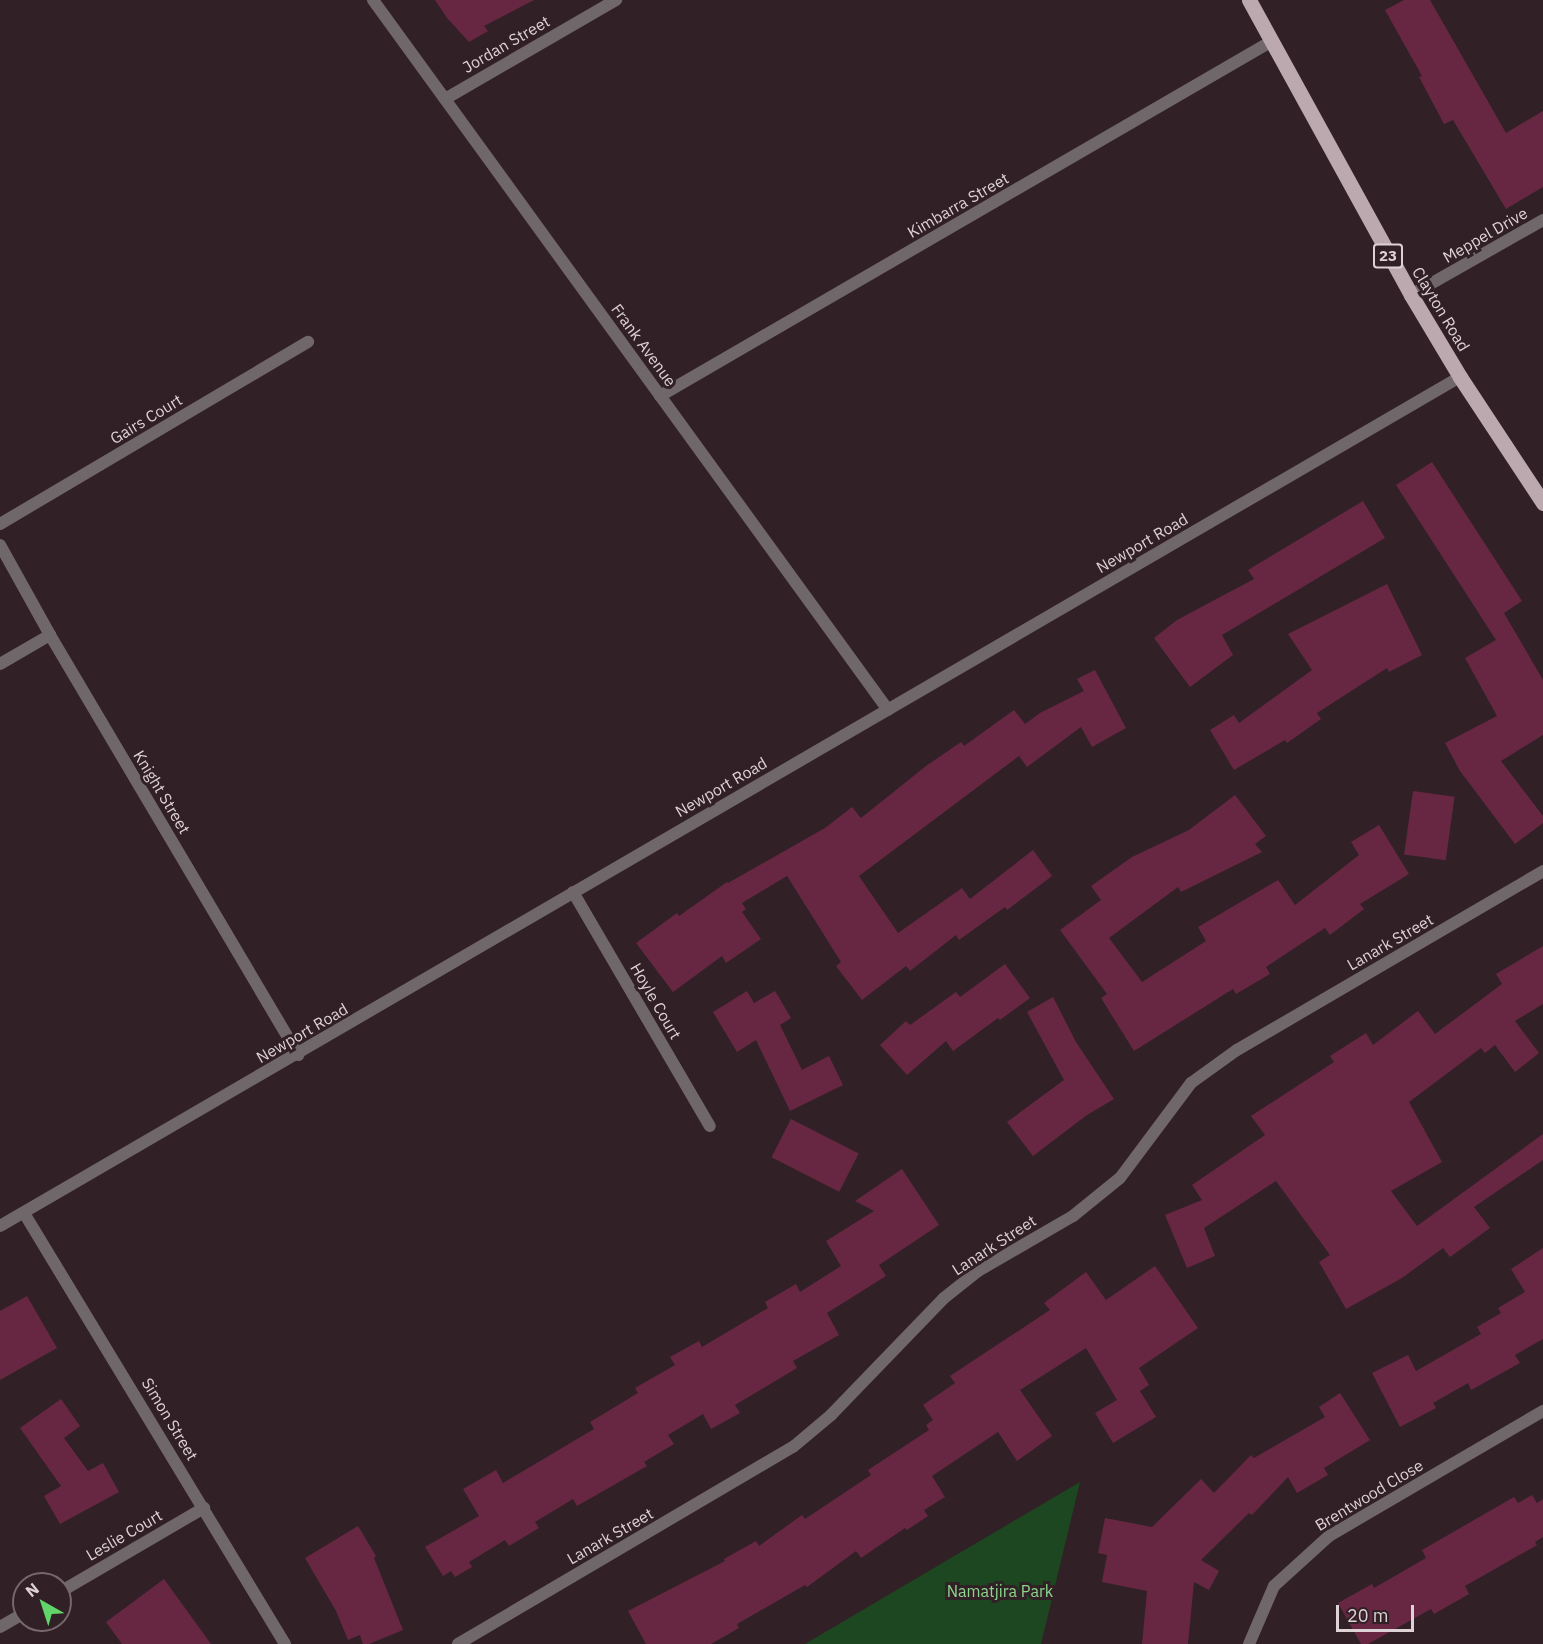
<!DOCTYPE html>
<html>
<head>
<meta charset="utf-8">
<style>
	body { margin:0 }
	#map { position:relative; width:1543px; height:1644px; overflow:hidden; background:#312026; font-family:"IBM Plex Sans",sans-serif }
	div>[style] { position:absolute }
	.green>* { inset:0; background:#1d4720 }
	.building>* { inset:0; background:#672742; transform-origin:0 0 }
	.street>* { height:12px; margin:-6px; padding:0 6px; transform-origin:6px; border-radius:6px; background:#70676a }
	.primary>* { height:15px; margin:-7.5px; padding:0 7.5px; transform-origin:7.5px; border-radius:7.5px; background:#bca9af }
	span { translate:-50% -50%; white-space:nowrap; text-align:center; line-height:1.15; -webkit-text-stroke:6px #312026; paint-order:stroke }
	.shield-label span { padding:2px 4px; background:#312026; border:2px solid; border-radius:4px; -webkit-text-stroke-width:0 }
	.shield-label { font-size:15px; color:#ded2d6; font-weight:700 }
	.street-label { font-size:16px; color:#ded2d6 }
	.park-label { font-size:16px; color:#8bd78d }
	.north { position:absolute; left:12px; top:1572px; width:60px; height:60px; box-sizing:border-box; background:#312026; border:2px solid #76676c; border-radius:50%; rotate:321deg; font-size:16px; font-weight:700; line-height:24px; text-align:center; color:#ded2d6 }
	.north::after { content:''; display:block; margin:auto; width:21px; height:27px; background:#61d56a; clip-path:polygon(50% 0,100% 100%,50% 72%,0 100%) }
	.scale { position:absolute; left:1336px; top:1605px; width:78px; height:27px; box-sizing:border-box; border:3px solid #ded2d6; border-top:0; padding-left:8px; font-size:18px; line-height:21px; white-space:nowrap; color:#ded2d6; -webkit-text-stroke:4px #312026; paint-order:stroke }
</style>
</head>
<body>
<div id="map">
	<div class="green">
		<i style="clip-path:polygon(1080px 1482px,1041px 1644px,805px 1644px)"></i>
	</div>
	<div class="building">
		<i style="clip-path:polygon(435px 0,534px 0,484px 26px,488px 31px,469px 42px,447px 18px)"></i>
		<i style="clip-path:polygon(1404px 0,1430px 0,1506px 133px,1543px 111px,1543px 187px,1506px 209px,1453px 120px,1444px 124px,1419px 77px,1422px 76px,1385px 10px)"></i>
		<i style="clip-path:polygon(1432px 462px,1522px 601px,1504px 613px,1543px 680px,1543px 735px,1501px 761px,1543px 816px,1543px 823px,1515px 844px,1460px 771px,1445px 743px,1497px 716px,1465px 658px,1496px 640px,1396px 485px)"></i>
		<i style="clip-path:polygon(1363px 501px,1385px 538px,1222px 635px,1233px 655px,1190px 687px,1154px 638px,1177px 620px,1254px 579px,1248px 570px)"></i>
		<i style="clip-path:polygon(1387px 584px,1422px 655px,1389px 672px,1387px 668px,1317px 713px,1321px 719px,1287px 743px,1285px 740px,1234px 770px,1210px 730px,1234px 715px,1239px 723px,1312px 670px,1288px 634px)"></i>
		<i style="clip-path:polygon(1095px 670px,1126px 728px,1092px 747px,1081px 727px,1027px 767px,1019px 756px,859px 876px,898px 933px,962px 888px,970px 899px,1033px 850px,1052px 876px,1007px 910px,1005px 907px,959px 940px,956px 935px,910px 971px,906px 966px,862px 1000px,836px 966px,841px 962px,787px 876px,742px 903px,746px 909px,742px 912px,761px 939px,726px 963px,722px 956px,673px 992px,636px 943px,677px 913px,679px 916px,727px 882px,728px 883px,825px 828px,852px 807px,861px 818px,926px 766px,961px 742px,964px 746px,1014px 710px,1025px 724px,1040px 713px,1084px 691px,1077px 679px)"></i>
		<i style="left:1413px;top:791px;width:42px;height:64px;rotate:8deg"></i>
		<i style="clip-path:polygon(1235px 795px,1266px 836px,1255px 844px,1262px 852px,1181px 892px,1178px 887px,1109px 938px,1142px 982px,1206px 941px,1198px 927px,1278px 880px,1295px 905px,1359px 855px,1351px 842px,1379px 825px,1409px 874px,1360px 904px,1364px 909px,1330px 935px,1325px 928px,1266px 967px,1270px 974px,1236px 994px,1233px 989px,1134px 1051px,1101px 998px,1107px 994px,1060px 930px,1101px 900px,1091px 886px,1132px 857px,1189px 830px)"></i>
		<i style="clip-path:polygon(1543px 946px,1543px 1004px,1515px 1021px,1539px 1053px,1515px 1072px,1495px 1045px,1485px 1053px,1481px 1048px,1409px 1102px,1442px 1162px,1391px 1191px,1417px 1226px,1543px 1134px,1543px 1160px,1474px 1207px,1490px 1228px,1450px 1257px,1443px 1248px,1402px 1278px,1346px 1309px,1319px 1262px,1330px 1255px,1276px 1181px,1204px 1228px,1215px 1256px,1187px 1268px,1165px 1215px,1202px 1200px,1192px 1185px,1265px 1135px,1251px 1116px,1334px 1062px,1330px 1056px,1366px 1033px,1373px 1045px,1418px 1011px,1435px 1034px,1502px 984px,1496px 974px)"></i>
		<i style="clip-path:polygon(1005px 964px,1030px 998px,1000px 1020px,998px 1018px,953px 1051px,946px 1041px,907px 1075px,880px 1045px,906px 1021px,910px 1025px,956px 992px,960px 997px)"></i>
		<i style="clip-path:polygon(747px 991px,754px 1003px,775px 991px,791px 1018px,780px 1025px,802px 1070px,829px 1056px,843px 1085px,790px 1111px,756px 1040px,737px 1052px,713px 1012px)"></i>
		<i style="clip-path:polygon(1053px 997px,1076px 1042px,1114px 1099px,1087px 1115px,1033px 1156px,1007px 1122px,1064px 1080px,1027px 1012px)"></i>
		<i style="left:791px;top:1119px;width:76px;height:43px;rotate:27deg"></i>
		<i style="clip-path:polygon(902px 1169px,939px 1225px,879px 1265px,886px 1276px,827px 1313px,839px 1335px,793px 1361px,797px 1368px,735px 1405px,740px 1413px,711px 1429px,703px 1414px,668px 1435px,674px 1444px,644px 1462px,647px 1466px,577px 1506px,573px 1499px,535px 1522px,539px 1528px,509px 1546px,505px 1540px,469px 1562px,472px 1567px,455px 1577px,451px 1571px,443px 1576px,425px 1547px,479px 1516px,463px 1489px,496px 1470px,503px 1483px,594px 1429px,590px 1422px,638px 1393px,635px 1388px,675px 1365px,670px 1357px,699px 1341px,702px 1347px,768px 1308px,765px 1302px,796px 1284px,800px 1292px,841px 1266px,826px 1241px,874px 1211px,855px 1201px)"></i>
		<i style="clip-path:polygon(1543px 1248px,1543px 1339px,1515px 1355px,1520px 1363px,1471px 1390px,1468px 1383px,1433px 1403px,1436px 1408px,1400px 1427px,1372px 1373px,1408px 1355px,1416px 1371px,1481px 1334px,1477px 1327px,1501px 1313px,1498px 1308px,1525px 1292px,1511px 1269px)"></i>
		<i style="clip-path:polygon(1155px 1266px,1198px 1328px,1139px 1368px,1149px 1385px,1140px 1391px,1156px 1417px,1113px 1443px,1095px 1413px,1117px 1400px,1086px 1348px,1020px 1390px,1052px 1436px,1017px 1461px,998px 1432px,932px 1476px,945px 1497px,924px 1510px,928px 1516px,907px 1530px,905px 1528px,861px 1558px,856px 1551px,807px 1587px,805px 1585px,737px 1624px,739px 1628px,711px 1644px,646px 1644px,628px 1611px,725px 1561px,724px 1559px,756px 1541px,759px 1546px,802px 1515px,805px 1519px,871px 1475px,868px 1470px,929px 1430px,926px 1425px,933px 1420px,923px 1405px,955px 1383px,950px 1376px,1050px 1310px,1044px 1303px,1086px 1272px,1106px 1300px)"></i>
		<i style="clip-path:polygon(27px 1296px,57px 1348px,0 1380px,0 1311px)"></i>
		<i style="clip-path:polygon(1340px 1393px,1370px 1440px,1324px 1468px,1328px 1475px,1297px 1493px,1288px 1477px,1252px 1515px,1249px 1513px,1201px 1560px,1219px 1571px,1209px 1590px,1194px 1582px,1188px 1644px,1142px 1644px,1147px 1591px,1102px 1582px,1107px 1555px,1098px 1553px,1105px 1518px,1152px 1527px,1201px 1479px,1214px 1493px,1251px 1455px,1254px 1458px,1325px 1417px,1319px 1407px)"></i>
		<i style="clip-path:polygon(61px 1399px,80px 1426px,64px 1438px,88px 1471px,103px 1463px,119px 1492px,60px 1524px,44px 1496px,61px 1486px,20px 1428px)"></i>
		<i style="clip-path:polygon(1532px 1495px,1537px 1503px,1543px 1499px,1543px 1537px,1535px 1542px,1537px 1545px,1465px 1586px,1469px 1594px,1434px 1614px,1431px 1609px,1368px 1644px,1361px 1644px,1338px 1603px,1372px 1584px,1374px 1588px,1426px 1558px,1422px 1550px,1514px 1497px,1518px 1503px)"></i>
		<i style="clip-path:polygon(358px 1526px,376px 1556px,374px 1558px,403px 1630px,369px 1644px,363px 1644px,360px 1635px,348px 1640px,336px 1611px,305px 1558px)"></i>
		<i style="clip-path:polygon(164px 1579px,211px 1644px,122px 1644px,106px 1622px)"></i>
	</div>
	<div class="street">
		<i style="left:373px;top:0;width:877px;rotate:54.04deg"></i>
		<i style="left:445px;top:99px;width:198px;rotate:-30.1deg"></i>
		<i style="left:1411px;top:295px;width:152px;rotate:-29.6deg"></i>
		<i style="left:660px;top:396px;width:708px;rotate:-30.12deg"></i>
		<i style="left:0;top:524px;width:358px;rotate:-30.6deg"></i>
		<i style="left:0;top:545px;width:103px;rotate:60.9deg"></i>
		<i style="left:50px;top:635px;width:488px;rotate:59.4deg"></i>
		<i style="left:0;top:664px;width:58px;rotate:-30.1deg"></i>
		<i style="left:573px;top:892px;width:271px;rotate:59.7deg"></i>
		<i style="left:24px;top:1213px;width:504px;rotate:58.8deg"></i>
		<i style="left:0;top:1226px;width:1689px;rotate:-30.18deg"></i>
		<i style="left:60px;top:1592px;width:167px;rotate:-30.3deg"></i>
		<i style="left:0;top:1627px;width:28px;rotate:-30deg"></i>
		<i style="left:458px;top:1644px;width:389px;rotate:-30.5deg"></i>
		<i style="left:793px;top:1447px;width:50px;rotate:-40.1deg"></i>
		<i style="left:831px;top:1415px;width:163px;rotate:-46deg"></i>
		<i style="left:944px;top:1298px;width:43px;rotate:-38.5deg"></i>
		<i style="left:978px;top:1271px;width:110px;rotate:-30.1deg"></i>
		<i style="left:1073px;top:1216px;width:60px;rotate:-39deg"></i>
		<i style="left:1120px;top:1178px;width:119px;rotate:-53.2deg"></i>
		<i style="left:1191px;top:1083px;width:57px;rotate:-35.7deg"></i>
		<i style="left:1237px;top:1050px;width:355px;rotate:-30.3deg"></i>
		<i style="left:1249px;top:1644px;width:63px;rotate:-66.7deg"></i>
		<i style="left:1274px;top:1586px;width:74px;rotate:-42.3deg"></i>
		<i style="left:1329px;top:1536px;width:248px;rotate:-30.3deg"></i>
	</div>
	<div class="primary">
		<i style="left:1249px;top:0;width:337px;rotate:61.2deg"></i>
		<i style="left:1411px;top:295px;width:96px;rotate:59.1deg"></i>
		<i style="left:1460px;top:377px;width:151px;rotate:56.6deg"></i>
	</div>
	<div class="shield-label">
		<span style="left:1388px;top:256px">23</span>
	</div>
	<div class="street-label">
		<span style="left:506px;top:44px;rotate:-30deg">Jordan Street</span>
		<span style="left:958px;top:205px;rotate:-30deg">Kimbarra Street</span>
		<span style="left:1485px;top:235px;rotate:-30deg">Meppel Drive</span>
		<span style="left:1441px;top:309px;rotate:59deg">Clayton Road</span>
		<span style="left:644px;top:345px;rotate:54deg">Frank Avenue</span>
		<span style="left:146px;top:419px;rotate:-31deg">Gairs Court</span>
		<span style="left:1142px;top:543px;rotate:-30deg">Newport Road</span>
		<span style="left:721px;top:787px;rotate:-30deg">Newport Road</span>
		<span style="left:162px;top:792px;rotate:59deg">Knight Street</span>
		<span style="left:1390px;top:942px;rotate:-30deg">Lanark Street</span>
		<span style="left:656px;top:1001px;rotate:60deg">Hoyle Court</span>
		<span style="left:302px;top:1033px;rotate:-30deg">Newport Road</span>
		<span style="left:994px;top:1245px;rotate:-33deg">Lanark Street</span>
		<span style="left:170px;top:1419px;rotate:59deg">Simon Street</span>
		<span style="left:1369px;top:1495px;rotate:-31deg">Brentwood Close</span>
		<span style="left:124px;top:1535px;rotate:-30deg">Leslie Court</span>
		<span style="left:610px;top:1536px;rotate:-30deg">Lanark Street</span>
	</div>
	<div class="park-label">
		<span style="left:1000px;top:1591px">Namatjira Park</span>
	</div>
	<div class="north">N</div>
	<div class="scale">20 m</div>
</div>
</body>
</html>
